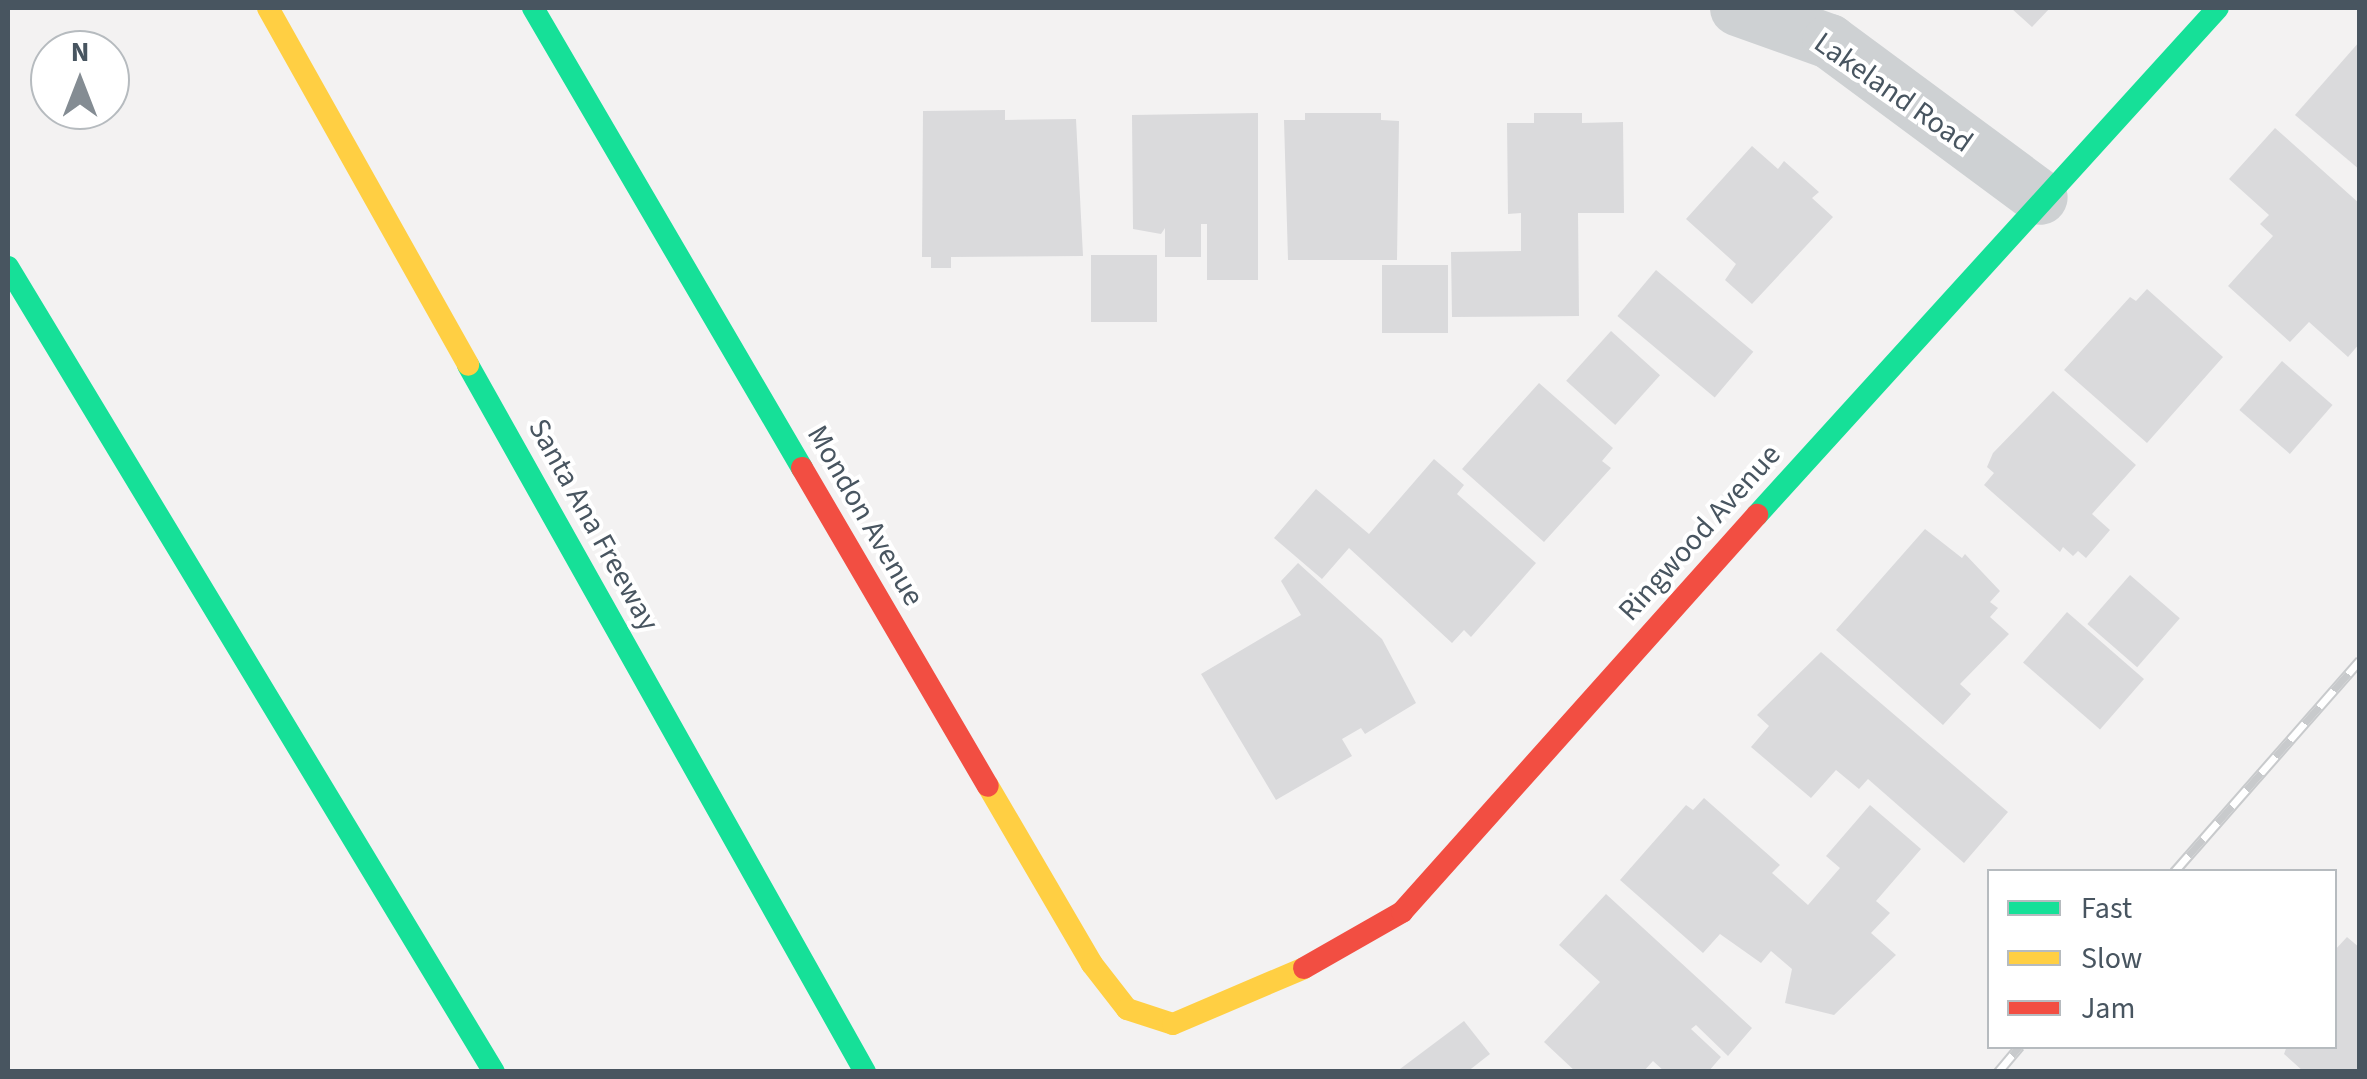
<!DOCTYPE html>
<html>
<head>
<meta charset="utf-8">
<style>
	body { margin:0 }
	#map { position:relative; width:2367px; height:1079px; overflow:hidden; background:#f3f2f2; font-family:"Source Sans 3",sans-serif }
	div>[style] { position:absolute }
	.building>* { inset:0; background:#dadadc; transform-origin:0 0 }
	.street>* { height:55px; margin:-27.5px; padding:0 27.5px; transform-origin:27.5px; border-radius:27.5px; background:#ced1d3 }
	.fast>* { height:22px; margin:-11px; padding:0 11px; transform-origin:11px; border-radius:11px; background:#16e098 }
	.slow>* { height:22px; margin:-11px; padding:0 11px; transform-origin:11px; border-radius:11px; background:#ffcf43 }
	.jam>* { height:22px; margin:-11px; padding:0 11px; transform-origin:11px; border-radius:11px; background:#f24e42 }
	.rail>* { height:11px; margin-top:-5.5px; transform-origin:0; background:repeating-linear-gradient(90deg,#fff 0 22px,#c8cacc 0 44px); box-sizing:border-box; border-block:2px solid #c8cacc }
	span { translate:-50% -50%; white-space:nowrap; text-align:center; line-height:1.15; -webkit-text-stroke:8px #fff; paint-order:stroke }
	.street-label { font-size:30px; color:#485560 }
	.frame { position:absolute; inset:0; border:10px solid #485560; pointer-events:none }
	.legend { position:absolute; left:1987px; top:869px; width:350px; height:180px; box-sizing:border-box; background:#fff; border:2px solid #b6bbbf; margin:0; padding:12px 18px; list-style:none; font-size:30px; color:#485560 }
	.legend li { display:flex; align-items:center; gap:20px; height:50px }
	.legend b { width:50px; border:2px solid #b6bbbf }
	.north { position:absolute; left:30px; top:30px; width:100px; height:100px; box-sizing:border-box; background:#fff; border:2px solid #b6bbbf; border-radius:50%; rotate:0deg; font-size:28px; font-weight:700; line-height:40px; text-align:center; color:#485560 }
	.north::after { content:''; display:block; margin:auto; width:35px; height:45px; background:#848c93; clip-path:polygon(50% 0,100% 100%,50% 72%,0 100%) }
</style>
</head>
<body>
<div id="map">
	<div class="building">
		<i style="clip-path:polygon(2011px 8px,2050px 8px,2032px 27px)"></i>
		<i style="clip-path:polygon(2360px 41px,2360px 170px,2295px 115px)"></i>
		<i style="clip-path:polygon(1005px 110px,1005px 120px,1076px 119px,1083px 256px,951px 257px,951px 268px,931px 268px,931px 257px,922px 257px,923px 111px)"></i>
		<i style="clip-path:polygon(1258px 113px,1258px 280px,1207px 280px,1207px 224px,1201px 224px,1201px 257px,1165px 257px,1165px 228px,1161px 234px,1133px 229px,1132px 115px)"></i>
		<i style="clip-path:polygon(1305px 113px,1381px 113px,1381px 120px,1399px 121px,1397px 260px,1288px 260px,1284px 120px,1305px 120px)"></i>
		<i style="clip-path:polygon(1534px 113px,1582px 113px,1582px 123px,1623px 122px,1624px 213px,1578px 213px,1579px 316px,1452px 317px,1451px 252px,1521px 251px,1521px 213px,1508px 214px,1507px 123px,1534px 123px)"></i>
		<i style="clip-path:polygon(2275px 128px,2360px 204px,2360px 343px,2348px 357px,2309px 322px,2290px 342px,2228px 286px,2273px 236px,2260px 224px,2269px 215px,2229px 179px)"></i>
		<i style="clip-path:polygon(1752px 146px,1778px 169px,1784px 161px,1819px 192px,1812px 198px,1833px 217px,1752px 304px,1725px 280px,1736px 264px,1686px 219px)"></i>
		<i style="left:1091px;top:255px;width:66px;height:67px"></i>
		<i style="left:1382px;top:265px;width:66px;height:68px"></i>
		<i style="left:1656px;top:270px;width:127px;height:60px;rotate:40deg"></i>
		<i style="clip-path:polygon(2147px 289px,2223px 357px,2147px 443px,2064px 370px,2130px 297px,2136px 301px)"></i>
		<i style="left:1611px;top:331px;width:66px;height:67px;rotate:42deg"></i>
		<i style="left:2282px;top:361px;width:67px;height:65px;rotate:41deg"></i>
		<i style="clip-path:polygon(1539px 383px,1613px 448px,1602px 461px,1611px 468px,1544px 542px,1462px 469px)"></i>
		<i style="clip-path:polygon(2053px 391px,2136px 465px,2092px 514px,2110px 530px,2086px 558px,2078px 551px,2073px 556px,2063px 547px,2060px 552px,1984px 485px,1994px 473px,1987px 467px,1993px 453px)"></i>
		<i style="clip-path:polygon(1434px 459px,1464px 485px,1457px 494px,1536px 563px,1471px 637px,1464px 630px,1452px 643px,1349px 548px,1322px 579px,1274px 538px,1316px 489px,1369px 534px)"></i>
		<i style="clip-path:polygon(1925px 529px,1962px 558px,1965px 554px,2000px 591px,1990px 602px,1998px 608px,1990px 617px,2009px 634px,1960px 684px,1971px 694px,1943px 725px,1836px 630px)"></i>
		<i style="clip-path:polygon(1298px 563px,1382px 639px,1416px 703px,1365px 734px,1361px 728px,1342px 739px,1352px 756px,1276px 800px,1201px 674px,1301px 615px,1281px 581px)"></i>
		<i style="left:2130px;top:575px;width:66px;height:65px;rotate:41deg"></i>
		<i style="left:2067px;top:612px;width:102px;height:67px;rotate:41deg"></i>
		<i style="clip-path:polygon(1821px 652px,2008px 812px,1964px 863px,1868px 779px,1859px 789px,1836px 770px,1811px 798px,1751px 747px,1769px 726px,1757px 715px)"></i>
		<i style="clip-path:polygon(1704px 798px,1780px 865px,1772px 873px,1808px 905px,1840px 868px,1826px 856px,1870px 805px,1921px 849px,1876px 901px,1890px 913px,1871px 933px,1896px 955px,1834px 1015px,1785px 1003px,1792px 969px,1771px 951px,1761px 963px,1720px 934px,1703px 953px,1620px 880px,1686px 805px,1693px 810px)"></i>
		<i style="clip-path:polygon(1606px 894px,1752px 1028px,1728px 1056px,1696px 1025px,1691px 1029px,1721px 1057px,1708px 1072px,1665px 1072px,1653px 1061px,1643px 1072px,1576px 1072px,1544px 1042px,1600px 982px,1559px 945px)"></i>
		<i style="clip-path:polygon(2347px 937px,2360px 948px,2360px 1072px,2304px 1072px,2284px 1054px,2287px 1046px,2334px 1046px,2334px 951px)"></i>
		<i style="clip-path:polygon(1464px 1021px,1490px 1054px,1467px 1072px,1396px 1072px)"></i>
	</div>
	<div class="street">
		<i style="left:1737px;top:8px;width:98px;rotate:19.7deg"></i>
		<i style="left:1829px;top:41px;width:262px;rotate:36.5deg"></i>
	</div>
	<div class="fast">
		<i style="left:533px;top:8px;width:533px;rotate:59.68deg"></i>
		<i style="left:8px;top:267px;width:940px;rotate:58.88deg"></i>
		<i style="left:468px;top:365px;width:811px;rotate:60.68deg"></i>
		<i style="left:1757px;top:515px;width:685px;rotate:-47.72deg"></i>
	</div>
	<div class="slow">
		<i style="left:268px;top:8px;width:409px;rotate:60.7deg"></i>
		<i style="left:988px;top:786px;width:206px;rotate:59.7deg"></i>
		<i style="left:1092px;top:964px;width:57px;rotate:52.1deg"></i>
		<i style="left:1127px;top:1009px;width:48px;rotate:18.1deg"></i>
		<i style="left:1173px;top:1024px;width:142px;rotate:-23.1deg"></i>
	</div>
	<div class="jam">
		<i style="left:802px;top:468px;width:368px;rotate:59.7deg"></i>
		<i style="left:1304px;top:968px;width:113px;rotate:-29.7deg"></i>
		<i style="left:1402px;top:912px;width:533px;rotate:-48.2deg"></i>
	</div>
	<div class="rail">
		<i style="left:2174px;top:872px;width:282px;rotate:-48.7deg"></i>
		<i style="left:1998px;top:1072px;width:34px;rotate:-50deg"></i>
	</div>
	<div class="street-label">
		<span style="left:1893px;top:93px;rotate:35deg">Lakeland Road</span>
		<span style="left:865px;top:516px;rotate:60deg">Mondon Avenue</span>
		<span style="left:593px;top:525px;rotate:61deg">Santa Ana Freeway</span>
		<span style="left:1700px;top:533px;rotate:-48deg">Ringwood Avenue</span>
	</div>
	<div class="frame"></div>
	<ul class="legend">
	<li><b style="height:12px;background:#16e098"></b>Fast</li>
	<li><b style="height:12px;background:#ffcf43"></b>Slow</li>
	<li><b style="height:12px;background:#f24e42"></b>Jam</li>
	</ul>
	<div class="north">N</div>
</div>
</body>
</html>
